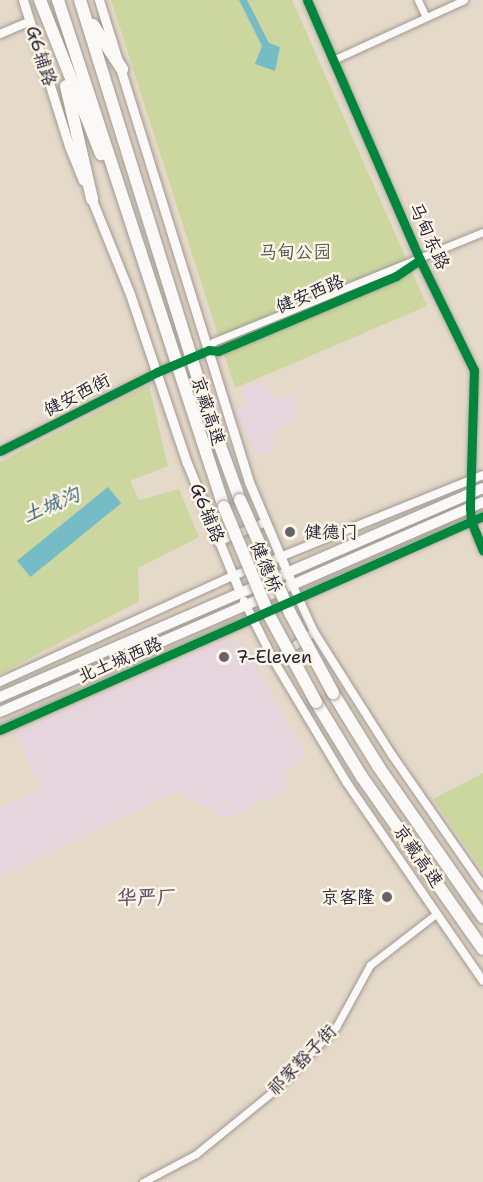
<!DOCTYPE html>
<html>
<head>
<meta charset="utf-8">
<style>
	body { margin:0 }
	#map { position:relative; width:483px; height:1182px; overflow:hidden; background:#e5d9c9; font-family:"Shantell Sans","LXGW WenKai TC",sans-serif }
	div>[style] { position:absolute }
	.built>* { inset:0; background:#e7d5dd }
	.green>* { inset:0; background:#ccd79f }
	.water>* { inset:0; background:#76bcc7; transform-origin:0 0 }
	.roads { filter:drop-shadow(0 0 2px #a09a93) drop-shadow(0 0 2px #a09a93) }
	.minor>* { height:7px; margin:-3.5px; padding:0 3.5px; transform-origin:3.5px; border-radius:3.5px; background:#fbf9f7 }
	.tertiary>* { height:8px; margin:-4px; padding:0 4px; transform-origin:4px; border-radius:4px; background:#fbf9f7 }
	.secondary>* { height:9px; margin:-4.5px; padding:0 4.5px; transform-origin:4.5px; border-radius:4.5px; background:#fbf9f7 }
	.primary>* { height:10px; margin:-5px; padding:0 5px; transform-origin:5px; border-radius:5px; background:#fbf9f7 }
	.motorway>* { height:12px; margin:-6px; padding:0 6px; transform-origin:6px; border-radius:6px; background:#fbf9f7 }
	.bridges { filter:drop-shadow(0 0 2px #a09a93) drop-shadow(0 0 2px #a09a93) }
	.motorway-bridge>* { height:12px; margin:-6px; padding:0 6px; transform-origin:6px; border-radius:6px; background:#fbf9f7 }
	.cycleway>* { height:9px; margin:-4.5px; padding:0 4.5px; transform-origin:4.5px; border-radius:4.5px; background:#00873e }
	.dots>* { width:16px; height:16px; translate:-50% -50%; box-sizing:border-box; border:3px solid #fcf5e5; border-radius:50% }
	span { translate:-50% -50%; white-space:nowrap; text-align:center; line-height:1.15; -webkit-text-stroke:5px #fcf5e5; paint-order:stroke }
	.street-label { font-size:18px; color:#22223b }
	.park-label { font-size:18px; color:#4f584e }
	.poi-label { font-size:18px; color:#22223b }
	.left { translate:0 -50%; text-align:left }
	.right { translate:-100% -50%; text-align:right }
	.water-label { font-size:20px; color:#315a73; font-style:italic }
	.neighbourhood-label { font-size:20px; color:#605370; font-weight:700 }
</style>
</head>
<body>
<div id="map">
	<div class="built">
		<i style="clip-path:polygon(263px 381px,274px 397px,294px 397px,297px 421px,270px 432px,276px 450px,256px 456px,234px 408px,246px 404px,242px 388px)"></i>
		<i style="clip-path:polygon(225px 640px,244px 644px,306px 756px,286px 774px,287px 789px,225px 818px,177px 791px,0 877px,0 808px,41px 788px,15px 733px)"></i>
	</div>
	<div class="green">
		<i style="clip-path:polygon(111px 0,292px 0,427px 306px,235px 388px)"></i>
		<i style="clip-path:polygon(149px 385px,168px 466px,130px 481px,139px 500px,179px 489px,199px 537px,138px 568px,139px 601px,0 674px,0 462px)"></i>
		<i style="clip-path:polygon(483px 773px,483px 871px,433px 799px)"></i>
	</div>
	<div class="water">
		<i style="clip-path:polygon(239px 0,247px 0,269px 43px,280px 47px,275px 71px,255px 64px,262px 46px)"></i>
		<i style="left:108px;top:487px;width:21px;height:117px;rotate:51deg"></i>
	</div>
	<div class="roads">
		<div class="minor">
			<i style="left:307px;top:0;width:283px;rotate:66.5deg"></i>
			<i style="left:420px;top:260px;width:123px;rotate:63.9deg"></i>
			<i style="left:474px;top:370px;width:138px;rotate:91.7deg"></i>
			<i style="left:470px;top:508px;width:13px;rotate:86deg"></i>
			<i style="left:471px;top:521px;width:32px;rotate:68deg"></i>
			<i style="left:418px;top:0;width:19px;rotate:65deg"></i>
			<i style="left:333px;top:60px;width:144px;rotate:-24.6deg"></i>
			<i style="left:209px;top:350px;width:9px;rotate:-63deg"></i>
			<i style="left:213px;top:342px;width:292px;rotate:-22.2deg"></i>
			<i style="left:201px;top:353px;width:17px;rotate:-7deg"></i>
			<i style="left:218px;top:351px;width:193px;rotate:-22.8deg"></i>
			<i style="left:396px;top:276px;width:21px;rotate:-35deg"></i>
			<i style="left:0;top:451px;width:188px;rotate:-26.6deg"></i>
			<i style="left:143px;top:1182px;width:60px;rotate:-27.8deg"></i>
			<i style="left:196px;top:1154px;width:97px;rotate:-39.1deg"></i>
			<i style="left:271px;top:1093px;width:93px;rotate:-45.4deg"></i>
			<i style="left:336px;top:1027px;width:71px;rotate:-61.3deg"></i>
			<i style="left:370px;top:965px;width:83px;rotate:-37.7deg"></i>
		</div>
		<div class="tertiary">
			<i style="left:0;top:34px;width:33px;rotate:-23deg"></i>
			<i style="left:218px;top:542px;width:52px;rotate:-22.6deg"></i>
			<i style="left:292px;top:584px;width:53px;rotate:65.4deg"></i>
			<i style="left:314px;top:632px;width:146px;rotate:57.6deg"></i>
			<i style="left:392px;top:755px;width:160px;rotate:55.2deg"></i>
			<i style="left:244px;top:601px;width:67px;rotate:63.4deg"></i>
			<i style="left:274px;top:661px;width:142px;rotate:59.1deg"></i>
			<i style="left:347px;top:783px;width:240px;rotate:55.5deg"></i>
			<i style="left:274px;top:661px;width:49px;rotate:-35.9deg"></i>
			<i style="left:0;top:682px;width:256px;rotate:-24.5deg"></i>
			<i style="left:233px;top:576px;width:270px;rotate:-22deg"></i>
			<i style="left:0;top:730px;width:528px;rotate:-23.9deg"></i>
		</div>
		<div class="secondary">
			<i style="left:23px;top:0;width:153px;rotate:72.5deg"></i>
			<i style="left:69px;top:146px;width:37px;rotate:68deg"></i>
			<i style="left:99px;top:0;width:505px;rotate:72.71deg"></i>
			<i style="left:249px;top:482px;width:111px;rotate:67.1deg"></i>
			<i style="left:90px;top:195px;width:107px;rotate:68deg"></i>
			<i style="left:130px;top:294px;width:178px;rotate:71.4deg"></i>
			<i style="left:187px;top:463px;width:139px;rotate:67.7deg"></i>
		</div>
		<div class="primary">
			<i style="left:0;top:697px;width:526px;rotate:-23.4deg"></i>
			<i style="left:0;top:712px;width:527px;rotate:-23.5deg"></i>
		</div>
		<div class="motorway">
			<i style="left:40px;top:0;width:166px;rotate:68.4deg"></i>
			<i style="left:58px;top:0;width:533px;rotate:71.87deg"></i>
			<i style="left:80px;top:0;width:449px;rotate:72.7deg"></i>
			<i style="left:214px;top:429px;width:76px;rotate:69.9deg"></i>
			<i style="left:93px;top:25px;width:53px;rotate:56.6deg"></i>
			<i style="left:66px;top:86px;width:116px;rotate:77deg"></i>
			<i style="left:333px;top:693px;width:86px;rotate:58.3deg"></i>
			<i style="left:378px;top:766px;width:184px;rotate:55.2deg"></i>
			<i style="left:316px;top:702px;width:88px;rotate:58.5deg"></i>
			<i style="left:362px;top:777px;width:210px;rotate:54.9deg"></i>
		</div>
	</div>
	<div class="bridges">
		<div class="motorway-bridge">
			<i style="left:240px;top:500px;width:124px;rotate:66.1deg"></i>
			<i style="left:290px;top:613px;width:91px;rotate:61.7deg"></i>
			<i style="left:224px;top:507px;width:117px;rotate:67.4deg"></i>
			<i style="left:269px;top:615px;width:99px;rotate:61.6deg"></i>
		</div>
	</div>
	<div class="cycleway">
		<i style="left:307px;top:0;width:283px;rotate:66.5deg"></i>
		<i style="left:420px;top:260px;width:123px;rotate:63.9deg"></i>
		<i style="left:474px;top:370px;width:138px;rotate:91.7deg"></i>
		<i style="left:470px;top:508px;width:13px;rotate:86deg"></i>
		<i style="left:471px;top:521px;width:32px;rotate:68deg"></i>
		<i style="left:0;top:451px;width:176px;rotate:-26.7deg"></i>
		<i style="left:157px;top:372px;width:56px;rotate:-22.9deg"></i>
		<i style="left:209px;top:350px;width:9px;rotate:6deg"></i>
		<i style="left:218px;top:351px;width:193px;rotate:-22.8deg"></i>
		<i style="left:396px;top:276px;width:29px;rotate:-34deg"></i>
		<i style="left:0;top:730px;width:528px;rotate:-23.9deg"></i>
	</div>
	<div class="dots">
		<i style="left:290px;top:532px;background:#66626d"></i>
		<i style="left:224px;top:657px;background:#66626d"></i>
		<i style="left:387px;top:897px;background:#66626d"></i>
	</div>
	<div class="street-label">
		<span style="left:41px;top:56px;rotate:72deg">G6辅路</span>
		<span style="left:429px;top:236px;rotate:65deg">马甸东路</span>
		<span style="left:310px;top:294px;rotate:-23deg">健安西路</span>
		<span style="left:77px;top:395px;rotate:-27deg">健安西街</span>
		<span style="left:208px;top:411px;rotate:72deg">京藏高速</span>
		<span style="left:207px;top:513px;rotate:68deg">G6辅路</span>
		<span style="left:266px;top:567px;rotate:67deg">健德桥</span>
		<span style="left:120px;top:660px;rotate:-23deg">北土城西路</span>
		<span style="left:418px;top:856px;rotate:55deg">京藏高速</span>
		<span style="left:302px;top:1060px;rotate:-46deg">祁家豁子街</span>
	</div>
	<div class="park-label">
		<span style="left:295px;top:252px">马甸公园</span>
	</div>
	<div class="poi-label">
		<span class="left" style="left:304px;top:532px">健德门</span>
		<span class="left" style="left:236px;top:657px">7-Eleven</span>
		<span class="right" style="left:375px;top:897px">京客隆</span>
	</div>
	<div class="water-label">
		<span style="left:51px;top:505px;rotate:-23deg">土城沟</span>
	</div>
	<div class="neighbourhood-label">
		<span style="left:147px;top:897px">华严厂</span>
	</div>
</div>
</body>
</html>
